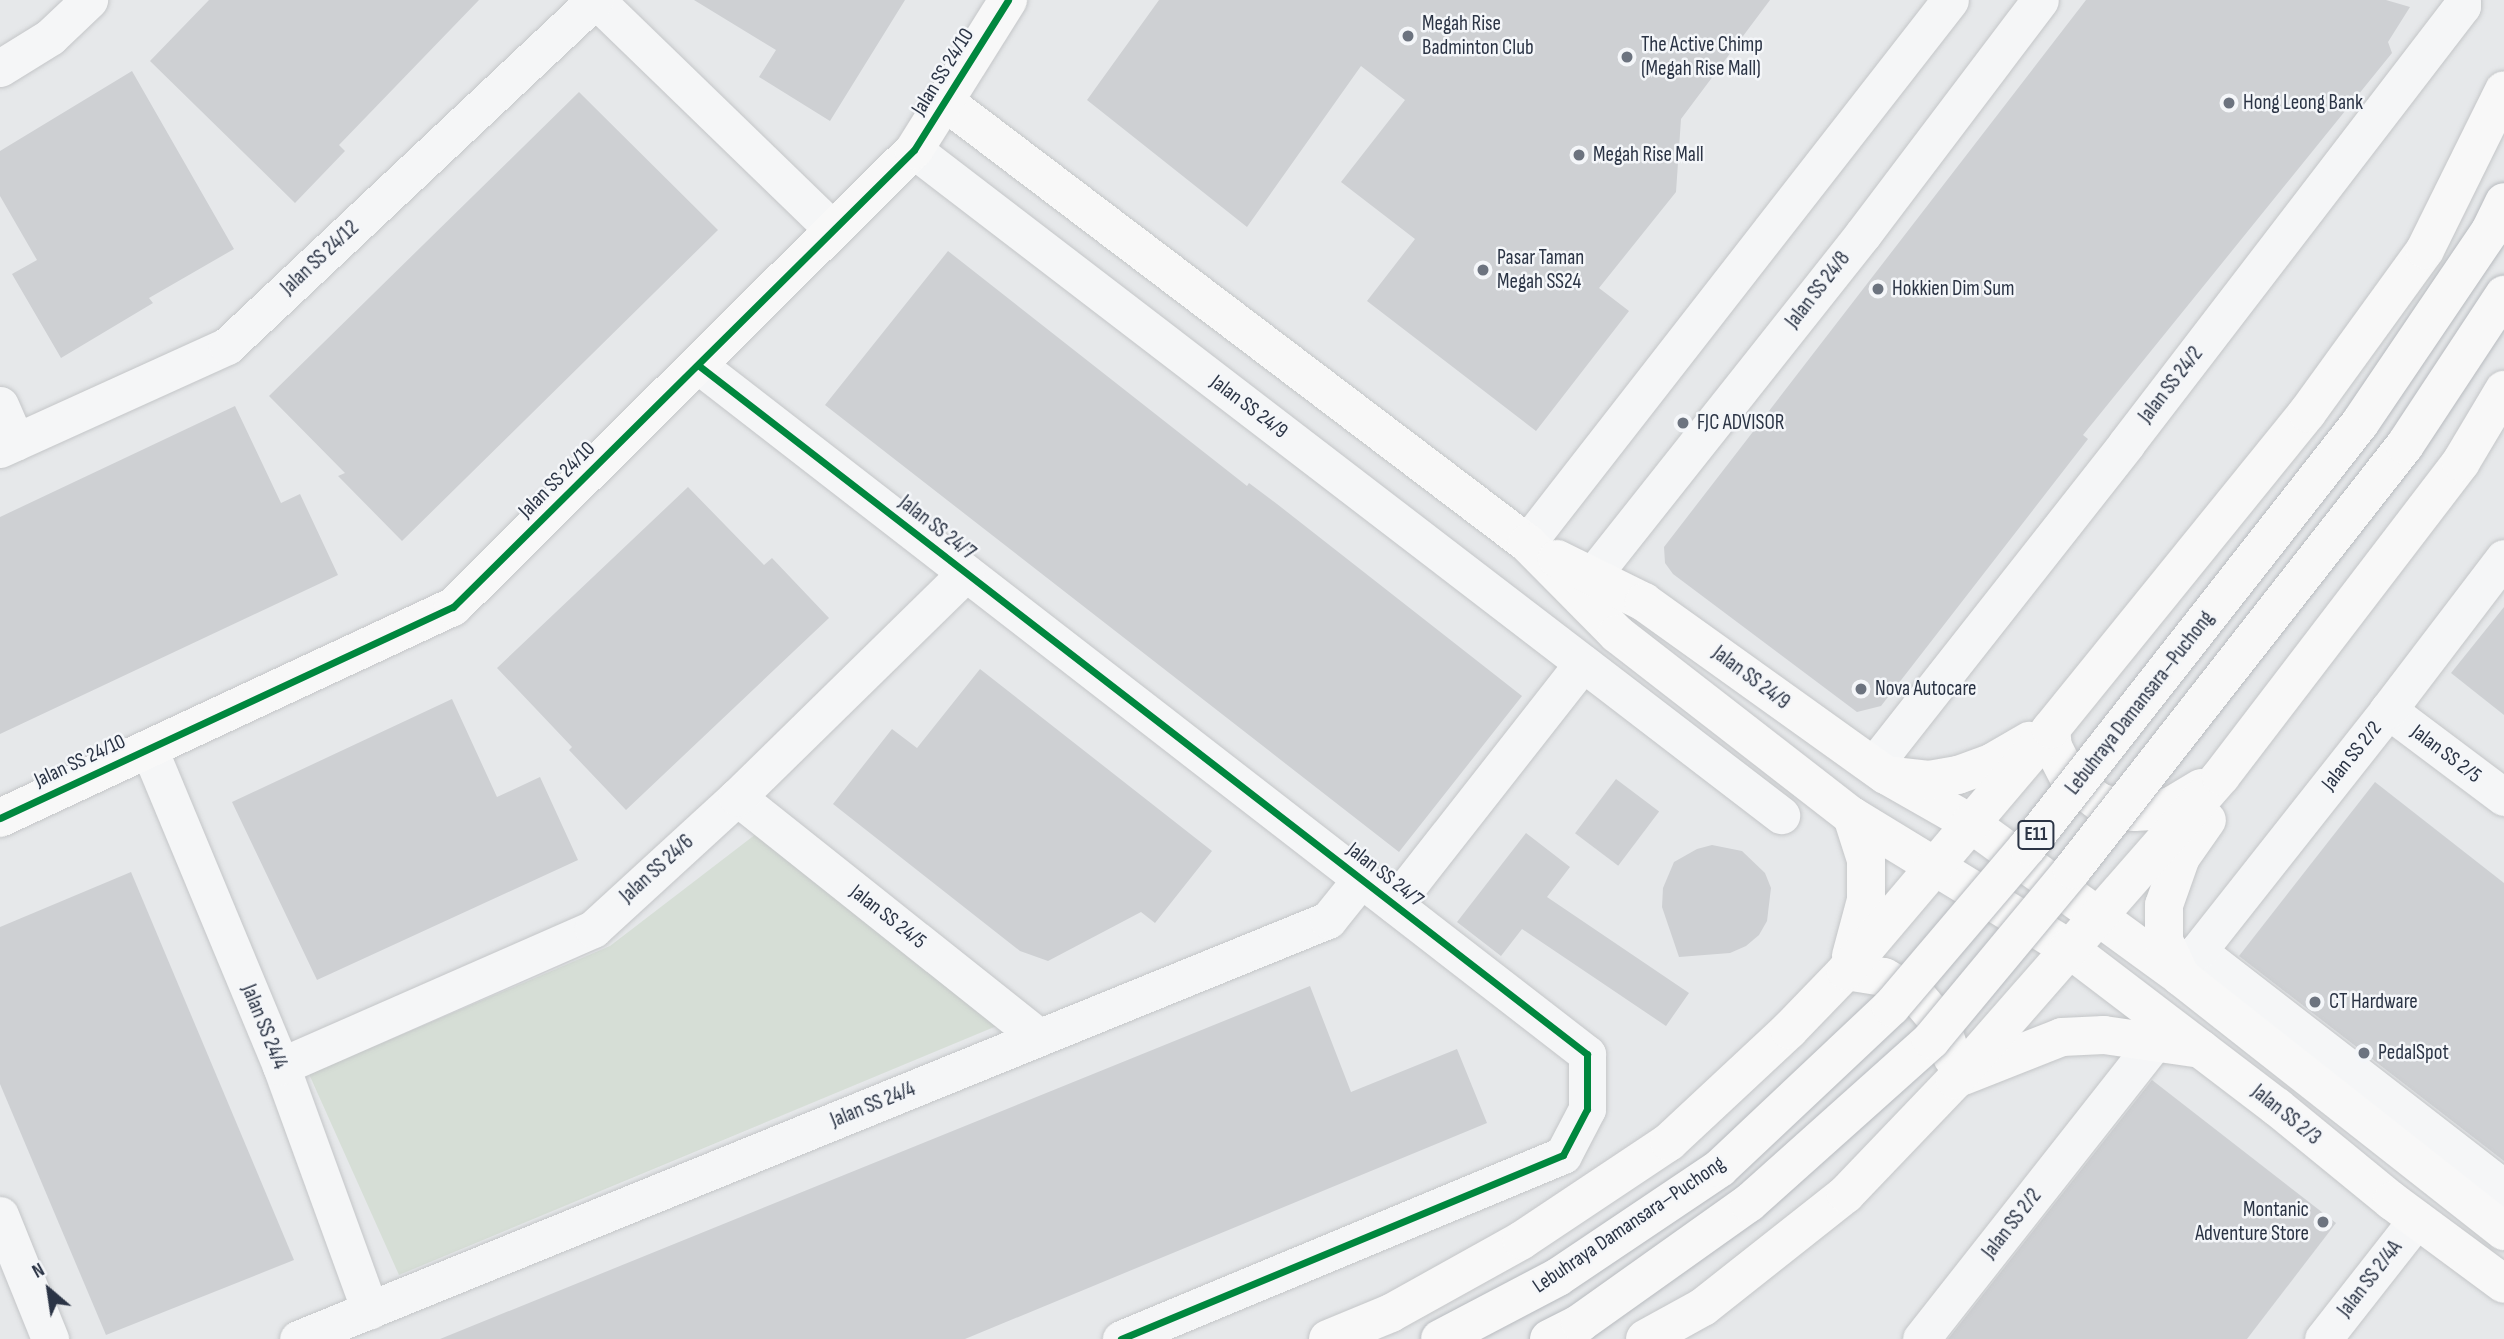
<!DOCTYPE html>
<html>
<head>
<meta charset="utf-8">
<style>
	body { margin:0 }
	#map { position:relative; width:2504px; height:1339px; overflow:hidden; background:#e6e8ea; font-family:"Sofia Sans Condensed",sans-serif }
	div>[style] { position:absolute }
	.green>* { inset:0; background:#d6ded6 }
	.building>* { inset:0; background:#ced0d3; transform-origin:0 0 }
	.roads { filter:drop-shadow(0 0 2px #c4c6c8) drop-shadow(0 0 2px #c4c6c8) }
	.street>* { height:37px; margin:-18.5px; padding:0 18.5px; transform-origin:18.5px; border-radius:18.5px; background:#f5f6f7 }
	.secondary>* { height:38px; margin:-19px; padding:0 19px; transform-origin:19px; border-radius:19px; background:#f8f8f8 }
	.highway>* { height:38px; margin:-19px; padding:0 19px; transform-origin:19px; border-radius:19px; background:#f8f8f8 }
	.bridges { filter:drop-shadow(0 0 2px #b8bbbf) drop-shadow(0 0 2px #b8bbbf) }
	.highway-bridge>* { height:38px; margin:-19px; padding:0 19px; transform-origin:19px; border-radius:19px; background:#f8f8f8 }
	.cycleway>* { height:7px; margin:-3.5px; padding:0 3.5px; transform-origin:3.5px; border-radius:3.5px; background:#00873e }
	.dots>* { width:19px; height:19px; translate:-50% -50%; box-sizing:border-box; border:4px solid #f4f6f9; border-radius:50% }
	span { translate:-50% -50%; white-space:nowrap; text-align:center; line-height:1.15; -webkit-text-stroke:5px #f4f6f9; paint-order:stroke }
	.shield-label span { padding:2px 5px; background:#f4f6f9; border:2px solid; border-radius:5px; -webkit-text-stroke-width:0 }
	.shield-label { font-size:19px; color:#2b3445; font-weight:700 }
	.poi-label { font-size:21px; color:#2b3445 }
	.left { translate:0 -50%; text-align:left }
	.right { translate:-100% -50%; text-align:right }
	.street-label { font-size:21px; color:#2b3445 }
	.north { position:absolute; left:14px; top:1255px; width:70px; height:70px; -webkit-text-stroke:5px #f4f6f9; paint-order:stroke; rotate:331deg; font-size:19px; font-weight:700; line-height:28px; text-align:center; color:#2b3445 }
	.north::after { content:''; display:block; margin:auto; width:24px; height:32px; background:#2b3445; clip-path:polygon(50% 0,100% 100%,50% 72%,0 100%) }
</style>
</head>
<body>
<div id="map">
	<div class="green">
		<i style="clip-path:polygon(756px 834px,999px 1025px,399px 1275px,309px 1074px,610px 946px)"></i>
	</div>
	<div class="building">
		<i style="clip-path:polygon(209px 0,479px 0,339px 145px,345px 151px,295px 203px,150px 61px)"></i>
		<i style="clip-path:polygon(694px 0,905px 0,830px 121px,759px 77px,776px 50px)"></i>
		<i style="clip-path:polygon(1159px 0,1770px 0,1681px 119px,1676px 192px,1599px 288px,1629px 311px,1536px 431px,1367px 301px,1415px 239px,1341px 182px,1405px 100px,1361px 66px,1247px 227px,1087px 100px)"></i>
		<i style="clip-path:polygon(2086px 0,2386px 0,2410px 7px,2388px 42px,2392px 53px,2083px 435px,2088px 439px,1881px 706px,1857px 712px,1673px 574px,1665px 563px,1664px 547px)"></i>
		<i style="clip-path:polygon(132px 71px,234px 249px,149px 298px,153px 303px,61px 358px,12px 274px,37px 260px,0 196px,0 151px)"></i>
		<i style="clip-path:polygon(579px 92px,718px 230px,402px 541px,338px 476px,345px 473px,269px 396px)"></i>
		<i style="clip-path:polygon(948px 251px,1247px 486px,1249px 483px,1277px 504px,1522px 696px,1399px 852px,825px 405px)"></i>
		<i style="clip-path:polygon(235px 406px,281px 503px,300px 494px,338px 575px,0 734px,0 517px)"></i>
		<i style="clip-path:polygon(688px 487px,764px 565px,772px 558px,829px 618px,626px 810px,569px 750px,572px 747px,497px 668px)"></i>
		<i style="clip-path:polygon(2504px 607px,2504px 715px,2451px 673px)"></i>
		<i style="clip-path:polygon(980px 669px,1212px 851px,1155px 923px,1141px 912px,1048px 961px,1020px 951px,833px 804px,892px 729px,917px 748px)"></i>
		<i style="clip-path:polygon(452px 699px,497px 797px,540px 777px,578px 860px,317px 980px,232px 802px)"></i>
		<i style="left:1616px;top:779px;width:54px;height:68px;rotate:37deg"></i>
		<i style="clip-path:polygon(2375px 782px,2504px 883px,2504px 1161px,2239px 956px)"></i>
		<i style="clip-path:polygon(1526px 833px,1570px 867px,1547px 897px,1689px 993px,1666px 1026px,1522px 929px,1501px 956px,1457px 922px)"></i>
		<i style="clip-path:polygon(1712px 845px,1742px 851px,1765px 873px,1771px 888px,1767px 921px,1759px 935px,1746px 946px,1730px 953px,1679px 957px,1662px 907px,1663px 888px,1674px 862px,1697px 849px)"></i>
		<i style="clip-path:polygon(131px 872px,294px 1260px,106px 1335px,0 1084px,0 927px)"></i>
		<i style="clip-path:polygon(1310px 986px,1351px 1092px,1457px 1049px,1487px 1123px,965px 1339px,440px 1339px)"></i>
		<i style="clip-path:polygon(2152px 1080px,2336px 1223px,2247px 1339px,1948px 1339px)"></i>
	</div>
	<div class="roads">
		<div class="street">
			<i style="left:596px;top:0;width:330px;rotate:44.1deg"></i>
			<i style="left:0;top:68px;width:59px;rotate:-31.8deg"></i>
			<i style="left:50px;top:37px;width:54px;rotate:-43.5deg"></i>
			<i style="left:914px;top:150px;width:1093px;rotate:37.49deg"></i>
			<i style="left:698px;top:365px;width:1125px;rotate:37.78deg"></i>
			<i style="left:1587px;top:1054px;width:55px;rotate:90deg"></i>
			<i style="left:1587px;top:1109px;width:52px;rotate:117.6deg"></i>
			<i style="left:1563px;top:1155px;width:479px;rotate:157.4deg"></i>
			<i style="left:0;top:405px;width:40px;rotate:66.6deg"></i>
			<i style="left:0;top:449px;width:249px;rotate:-24.4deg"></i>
			<i style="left:227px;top:346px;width:505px;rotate:-43.24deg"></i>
			<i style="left:1527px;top:543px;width:688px;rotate:-52.08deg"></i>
			<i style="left:1592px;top:576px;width:436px;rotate:-51.6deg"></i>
			<i style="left:1863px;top:234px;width:293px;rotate:-52.9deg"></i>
			<i style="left:2388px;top:710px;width:145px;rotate:36.9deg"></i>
			<i style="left:149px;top:749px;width:343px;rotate:67.4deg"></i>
			<i style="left:281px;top:1066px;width:260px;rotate:70deg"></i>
			<i style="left:1873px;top:766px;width:410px;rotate:-51.8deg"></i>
			<i style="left:2126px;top:444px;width:552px;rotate:-52.51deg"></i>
			<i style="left:2462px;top:6px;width:6px;rotate:-90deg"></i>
			<i style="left:737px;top:797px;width:386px;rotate:38.5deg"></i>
			<i style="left:1394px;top:904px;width:306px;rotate:-51.9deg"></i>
			<i style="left:2198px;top:951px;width:387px;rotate:37.8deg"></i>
			<i style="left:2181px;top:977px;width:31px;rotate:-57deg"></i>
			<i style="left:2198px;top:951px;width:307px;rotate:-51.7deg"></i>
			<i style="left:2388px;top:710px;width:191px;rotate:-52.7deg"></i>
			<i style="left:281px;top:1066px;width:341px;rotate:-23.7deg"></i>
			<i style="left:593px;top:929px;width:195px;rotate:-42.5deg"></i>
			<i style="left:737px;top:797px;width:320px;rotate:-44.4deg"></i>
			<i style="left:0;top:1215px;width:134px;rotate:68deg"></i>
			<i style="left:298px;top:1339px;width:1112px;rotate:-22.14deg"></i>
			<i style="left:1328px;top:920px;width:53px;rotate:-51.2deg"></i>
			<i style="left:1921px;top:1339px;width:378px;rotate:-51.8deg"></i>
			<i style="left:2323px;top:1339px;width:152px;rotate:-51.9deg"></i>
		</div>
		<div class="secondary">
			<i style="left:944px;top:101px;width:732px;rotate:37.17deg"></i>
			<i style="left:1527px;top:543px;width:128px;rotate:45.3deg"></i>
			<i style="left:1617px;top:634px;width:297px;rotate:37.8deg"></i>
			<i style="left:1852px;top:816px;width:253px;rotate:31.4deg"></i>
			<i style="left:2068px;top:948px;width:263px;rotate:37.3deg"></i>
			<i style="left:2277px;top:1107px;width:149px;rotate:39.3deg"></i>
			<i style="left:2392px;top:1201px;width:139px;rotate:36.5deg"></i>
			<i style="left:1557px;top:559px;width:97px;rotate:26.3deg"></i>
			<i style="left:1644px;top:602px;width:297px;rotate:35.6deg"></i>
			<i style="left:1886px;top:775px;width:97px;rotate:29.7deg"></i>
			<i style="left:1970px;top:823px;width:261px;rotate:36.1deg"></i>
			<i style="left:2181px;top:977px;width:411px;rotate:38.2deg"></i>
			<i style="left:0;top:818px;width:500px;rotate:-25deg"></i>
			<i style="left:453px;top:607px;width:649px;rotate:-44.75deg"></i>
			<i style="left:914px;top:150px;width:177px;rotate:-57.9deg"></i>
		</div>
		<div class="highway">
			<i style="left:2051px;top:729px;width:18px;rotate:84deg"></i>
			<i style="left:2053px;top:747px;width:37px;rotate:63deg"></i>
			<i style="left:2070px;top:780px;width:36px;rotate:37deg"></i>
			<i style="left:2099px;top:802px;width:36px;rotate:16deg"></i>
			<i style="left:2134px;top:812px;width:19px;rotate:-3deg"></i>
			<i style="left:2153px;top:811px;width:19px;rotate:-16deg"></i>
			<i style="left:2171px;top:806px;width:35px;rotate:-31deg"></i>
			<i style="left:1886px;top:775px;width:43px;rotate:6.6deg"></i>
			<i style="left:1929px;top:780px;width:29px;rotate:-10deg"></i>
			<i style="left:1958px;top:775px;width:37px;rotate:-20deg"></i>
			<i style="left:1993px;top:762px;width:42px;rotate:-30.3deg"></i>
			<i style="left:1851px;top:956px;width:58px;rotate:-75deg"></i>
			<i style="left:1866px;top:900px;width:40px;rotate:-90deg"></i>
			<i style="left:1866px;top:860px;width:46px;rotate:-107.7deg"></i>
			<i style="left:1846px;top:971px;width:38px;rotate:9deg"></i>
			<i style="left:1884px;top:977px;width:38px;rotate:30deg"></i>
			<i style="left:1917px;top:996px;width:38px;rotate:50deg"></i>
			<i style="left:1941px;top:1025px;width:34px;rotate:71deg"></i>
			<i style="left:2181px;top:977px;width:40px;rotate:-115deg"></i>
			<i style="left:2164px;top:941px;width:36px;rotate:-90deg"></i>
			<i style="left:2164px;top:905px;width:51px;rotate:-70.5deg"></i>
			<i style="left:2181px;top:857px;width:45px;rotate:-54.9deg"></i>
			<i style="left:1963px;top:1076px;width:106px;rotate:-21.5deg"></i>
			<i style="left:2062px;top:1037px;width:42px;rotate:-2.7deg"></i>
			<i style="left:2104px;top:1035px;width:98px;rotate:8.2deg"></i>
			<i style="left:1328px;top:1339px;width:68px;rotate:-22.4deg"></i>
			<i style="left:1391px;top:1313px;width:150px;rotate:-29.1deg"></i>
			<i style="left:1522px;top:1240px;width:177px;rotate:-33.7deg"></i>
			<i style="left:1669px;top:1142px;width:164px;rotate:-43deg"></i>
			<i style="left:1789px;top:1030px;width:82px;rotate:-46deg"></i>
			<i style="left:1846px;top:971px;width:317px;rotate:-49.7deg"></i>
			<i style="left:2051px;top:729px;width:407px;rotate:-51deg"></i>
			<i style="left:2307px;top:413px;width:201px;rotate:-54.1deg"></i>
			<i style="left:2425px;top:250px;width:178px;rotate:-63.7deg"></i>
			<i style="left:1645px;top:1339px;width:66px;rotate:-28.9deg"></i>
			<i style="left:1703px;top:1307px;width:182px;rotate:-38.3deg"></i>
			<i style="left:1846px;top:1194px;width:158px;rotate:-46.3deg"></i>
			<i style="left:1955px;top:1080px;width:404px;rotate:-48.8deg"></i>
			<i style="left:2221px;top:776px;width:395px;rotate:-52.6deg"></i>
			<i style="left:2461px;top:462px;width:84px;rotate:-59.2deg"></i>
		</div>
	</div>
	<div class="bridges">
		<div class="highway-bridge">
			<i style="left:1440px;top:1339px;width:133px;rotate:-27.7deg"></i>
			<i style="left:1558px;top:1277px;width:195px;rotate:-33.9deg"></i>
			<i style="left:1720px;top:1168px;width:235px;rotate:-43.3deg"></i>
			<i style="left:1891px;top:1007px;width:211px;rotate:-49.6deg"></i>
			<i style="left:2028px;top:846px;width:538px;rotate:-51.87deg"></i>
			<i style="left:2360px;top:423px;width:232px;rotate:-55.9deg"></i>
			<i style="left:2490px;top:231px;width:32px;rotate:-64deg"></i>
			<i style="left:1549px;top:1339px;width:35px;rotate:-27deg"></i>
			<i style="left:1580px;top:1323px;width:207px;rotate:-35.4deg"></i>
			<i style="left:1749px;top:1203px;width:244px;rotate:-41.8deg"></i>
			<i style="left:1931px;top:1040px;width:221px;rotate:-50.3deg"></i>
			<i style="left:2072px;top:870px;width:540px;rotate:-51.92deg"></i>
			<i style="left:2405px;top:445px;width:180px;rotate:-56.6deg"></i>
		</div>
	</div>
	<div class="cycleway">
		<i style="left:698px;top:365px;width:1125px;rotate:37.78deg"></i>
		<i style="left:1587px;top:1054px;width:55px;rotate:90deg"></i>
		<i style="left:1587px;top:1109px;width:52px;rotate:117.6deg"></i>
		<i style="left:1563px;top:1155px;width:479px;rotate:157.4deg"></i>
		<i style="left:0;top:818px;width:500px;rotate:-25deg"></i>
		<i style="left:453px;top:607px;width:649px;rotate:-44.75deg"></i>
		<i style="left:914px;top:150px;width:177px;rotate:-57.9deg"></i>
	</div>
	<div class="dots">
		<i style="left:1408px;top:36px;background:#6c737f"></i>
		<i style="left:1627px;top:57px;background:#6c737f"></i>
		<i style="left:2229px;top:103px;background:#6c737f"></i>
		<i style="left:1579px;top:155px;background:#6c737f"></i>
		<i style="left:1483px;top:270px;background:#6c737f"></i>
		<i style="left:1878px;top:289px;background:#6c737f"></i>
		<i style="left:1683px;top:423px;background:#6c737f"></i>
		<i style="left:1861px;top:689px;background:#6c737f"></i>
		<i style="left:2315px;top:1002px;background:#6c737f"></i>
		<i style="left:2364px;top:1053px;background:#6c737f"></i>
		<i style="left:2323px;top:1222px;background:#6c737f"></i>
	</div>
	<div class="shield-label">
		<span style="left:2036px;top:835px">E11</span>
	</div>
	<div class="poi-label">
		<span class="left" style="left:1422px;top:36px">Megah Rise<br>Badminton Club</span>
		<span class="left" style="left:1641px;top:57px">The Active Chimp<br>(Megah Rise Mall)</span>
		<span class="left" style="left:2243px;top:103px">Hong Leong Bank</span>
		<span class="left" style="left:1593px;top:155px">Megah Rise Mall</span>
		<span class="left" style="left:1497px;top:270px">Pasar Taman<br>Megah SS24</span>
		<span class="left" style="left:1892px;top:289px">Hokkien Dim Sum</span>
		<span class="left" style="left:1697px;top:423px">FJC ADVISOR</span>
		<span class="left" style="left:1875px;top:689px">Nova Autocare</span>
		<span class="left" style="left:2329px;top:1002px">CT Hardware</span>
		<span class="left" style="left:2378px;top:1053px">PedalSpot</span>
		<span class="right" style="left:2309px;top:1222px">Montanic<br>Adventure Store</span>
	</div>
	<div class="street-label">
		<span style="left:943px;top:72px;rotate:-58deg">Jalan SS 24/10</span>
		<span style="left:320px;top:258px;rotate:-43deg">Jalan SS 24/12</span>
		<span style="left:1818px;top:290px;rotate:-52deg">Jalan SS 24/8</span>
		<span style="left:2171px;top:385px;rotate:-52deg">Jalan SS 24/2</span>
		<span style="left:1249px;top:407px;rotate:37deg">Jalan SS 24/9</span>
		<span style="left:557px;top:480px;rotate:-45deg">Jalan SS 24/10</span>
		<span style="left:937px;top:528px;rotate:38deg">Jalan SS 24/7</span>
		<span style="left:1751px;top:678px;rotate:37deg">Jalan SS 24/9</span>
		<span style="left:2140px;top:703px;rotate:-52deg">Lebuhraya Damansara–Puchong</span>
		<span style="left:2446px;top:754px;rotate:37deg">Jalan SS 2/5</span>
		<span style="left:2352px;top:756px;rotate:-51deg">Jalan SS 2/2</span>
		<span style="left:80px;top:761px;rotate:-25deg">Jalan SS 24/10</span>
		<span style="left:657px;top:869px;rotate:-42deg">Jalan SS 24/6</span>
		<span style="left:1385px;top:875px;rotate:38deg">Jalan SS 24/7</span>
		<span style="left:888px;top:917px;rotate:38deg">Jalan SS 24/5</span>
		<span style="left:264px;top:1027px;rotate:68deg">Jalan SS 24/4</span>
		<span style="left:873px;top:1105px;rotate:-22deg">Jalan SS 24/4</span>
		<span style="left:2286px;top:1115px;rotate:39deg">Jalan SS 2/3</span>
		<span style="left:2012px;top:1224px;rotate:-52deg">Jalan SS 2/2</span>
		<span style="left:1629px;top:1225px;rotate:-34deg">Lebuhraya Damansara–Puchong</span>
		<span style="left:2370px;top:1279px;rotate:-52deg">Jalan SS 2/4A</span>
	</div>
	<div class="north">N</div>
</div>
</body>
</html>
